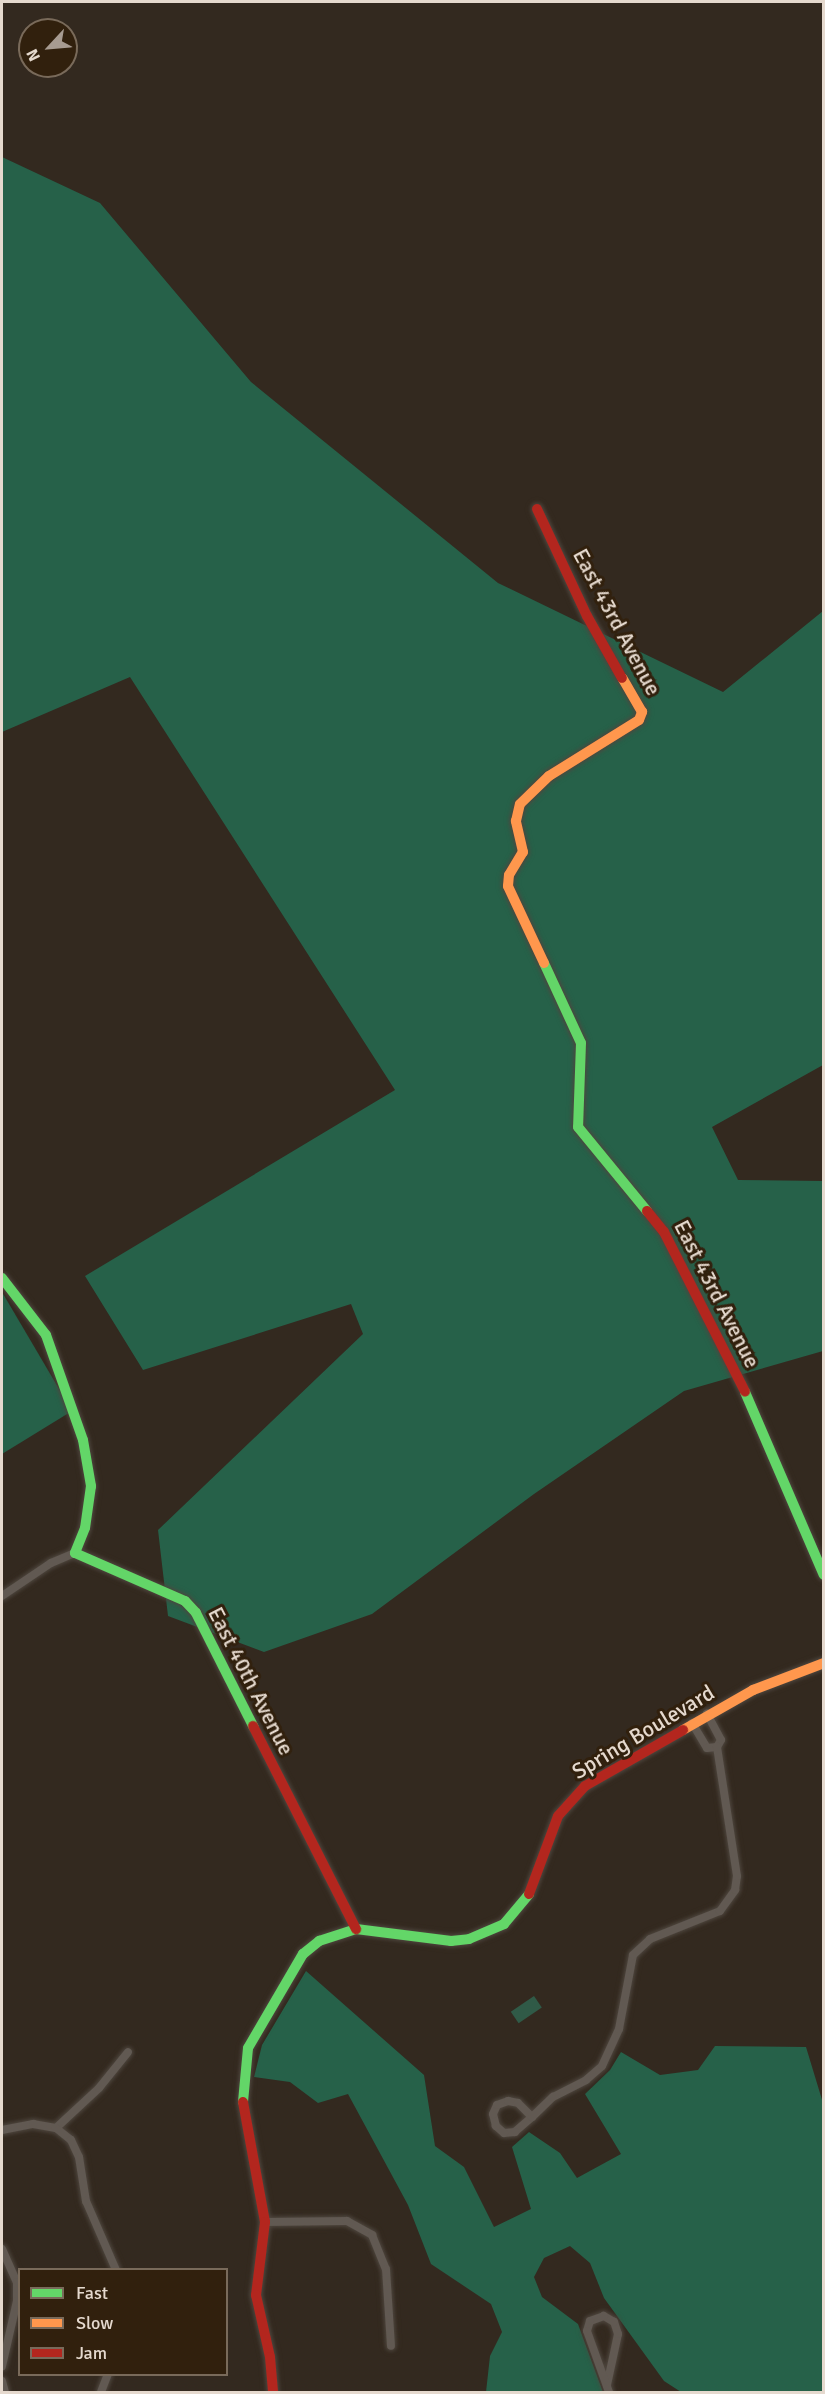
<!DOCTYPE html>
<html>
<head>
<meta charset="utf-8">
<style>
	body { margin:0 }
	#map { position:relative; width:825px; height:2394px; overflow:hidden; background:#33291f; font-family:Signika,sans-serif }
	div>[style] { position:absolute }
	.green>* { inset:0; background:#305a47; transform-origin:0 0 }
	.forest>* { inset:0; background:#266149 }
	.roads { filter:drop-shadow(0 0 2px #4e463e) drop-shadow(0 0 2px #4e463e) }
	.street>* { height:8px; margin:-4px; padding:0 4px; transform-origin:4px; border-radius:4px; background:#615952 }
	.fast>* { height:10px; margin:-5px; padding:0 5px; transform-origin:5px; border-radius:5px; background:#63d668 }
	.slow>* { height:10px; margin:-5px; padding:0 5px; transform-origin:5px; border-radius:5px; background:#ff974d }
	.jam>* { height:10px; margin:-5px; padding:0 5px; transform-origin:5px; border-radius:5px; background:#b3261e }
	span { translate:-50% -50%; white-space:nowrap; text-align:center; line-height:1.15; -webkit-text-stroke:6px #31200d; paint-order:stroke }
	.street-label { font-size:22px; color:#e5d9ce }
	.frame { position:absolute; inset:0; border:3px solid #e5d9ce; pointer-events:none }
	.legend { position:absolute; left:18px; top:2268px; width:210px; height:108px; box-sizing:border-box; background:#31200d; border:2px solid #796a5a; margin:0; padding:8px 10px; list-style:none; font-size:18px; color:#e5d9ce }
	.legend li { display:flex; align-items:center; gap:12px; height:30px }
	.legend b { width:30px; border:2px solid #796a5a }
	.north { position:absolute; left:18px; top:18px; width:60px; height:60px; box-sizing:border-box; background:#31200d; border:2px solid #796a5a; border-radius:50%; rotate:244deg; font-size:16px; font-weight:700; line-height:24px; text-align:center; color:#e5d9ce }
	.north::after { content:''; display:block; margin:auto; width:21px; height:27px; background:#a79b91; clip-path:polygon(50% 0,100% 100%,50% 72%,0 100%) }
</style>
</head>
<body>
<div id="map">
	<div class="green">
		<i style="left:534px;top:1996px;width:14px;height:28px;rotate:56deg"></i>
	</div>
	<div class="forest">
		<i style="clip-path:polygon(2px 157px,100px 203px,251px 382px,498px 583px,723px 692px,823px 611px,823px 1065px,712px 1127px,738px 1180px,823px 1181px,823px 1351px,684px 1391px,534px 1494px,372px 1614px,264px 1652px,168px 1616px,158px 1530px,363px 1334px,351px 1304px,143px 1370px,85px 1276px,395px 1090px,130px 677px,2px 732px)"></i>
		<i style="clip-path:polygon(2px 1292px,72px 1411px,2px 1454px)"></i>
		<i style="clip-path:polygon(306px 1971px,424px 2075px,435px 2146px,464px 2167px,494px 2227px,531px 2209px,512px 2147px,529px 2132px,560px 2153px,577px 2178px,621px 2154px,585px 2094px,610px 2070px,621px 2052px,660px 2075px,698px 2070px,715px 2046px,806px 2047px,823px 2103px,823px 2392px,681px 2392px,664px 2381px,604px 2298px,590px 2263px,570px 2246px,544px 2258px,534px 2277px,542px 2297px,578px 2324px,603px 2392px,486px 2392px,490px 2356px,502px 2332px,491px 2304px,431px 2264px,408px 2205px,348px 2094px,318px 2103px,290px 2082px,254px 2077px,262px 2045px)"></i>
	</div>
	<div class="roads">
		<div class="street">
			<i style="left:2px;top:1596px;width:59px;rotate:-34deg"></i>
			<i style="left:51px;top:1563px;width:26px;rotate:-23deg"></i>
			<i style="left:692px;top:1723px;width:29px;rotate:59deg"></i>
			<i style="left:707px;top:1748px;width:10px;rotate:-6deg"></i>
			<i style="left:717px;top:1747px;width:8px;rotate:-60deg"></i>
			<i style="left:721px;top:1740px;width:30px;rotate:-118deg"></i>
			<i style="left:532px;top:2117px;width:23px;rotate:139deg"></i>
			<i style="left:515px;top:2132px;width:11px;rotate:175deg"></i>
			<i style="left:504px;top:2133px;width:11px;rotate:-139deg"></i>
			<i style="left:496px;top:2126px;width:12px;rotate:-104deg"></i>
			<i style="left:493px;top:2114px;width:10px;rotate:-66deg"></i>
			<i style="left:497px;top:2105px;width:12px;rotate:-20deg"></i>
			<i style="left:508px;top:2101px;width:10px;rotate:11deg"></i>
			<i style="left:518px;top:2103px;width:20px;rotate:45deg"></i>
			<i style="left:532px;top:2117px;width:29px;rotate:-44deg"></i>
			<i style="left:553px;top:2097px;width:37px;rotate:-27deg"></i>
			<i style="left:586px;top:2080px;width:21px;rotate:-41deg"></i>
			<i style="left:602px;top:2066px;width:41px;rotate:-65.3deg"></i>
			<i style="left:619px;top:2029px;width:75px;rotate:-79.3deg"></i>
			<i style="left:633px;top:1955px;width:23px;rotate:-43deg"></i>
			<i style="left:650px;top:1939px;width:75px;rotate:-21.8deg"></i>
			<i style="left:720px;top:1911px;width:26px;rotate:-54deg"></i>
			<i style="left:735px;top:1890px;width:14px;rotate:-82deg"></i>
			<i style="left:737px;top:1876px;width:131px;rotate:-98.8deg"></i>
			<i style="left:56px;top:2128px;width:59px;rotate:-42.9deg"></i>
			<i style="left:99px;top:2088px;width:46px;rotate:-51.1deg"></i>
			<i style="left:2px;top:2130px;width:32px;rotate:-11deg"></i>
			<i style="left:33px;top:2124px;width:23px;rotate:10deg"></i>
			<i style="left:56px;top:2128px;width:19px;rotate:39deg"></i>
			<i style="left:71px;top:2140px;width:19px;rotate:65deg"></i>
			<i style="left:79px;top:2157px;width:45px;rotate:81deg"></i>
			<i style="left:86px;top:2201px;width:75px;rotate:66.5deg"></i>
			<i style="left:265px;top:2222px;width:82px;rotate:-0.7deg"></i>
			<i style="left:347px;top:2221px;width:29px;rotate:29deg"></i>
			<i style="left:372px;top:2235px;width:37px;rotate:68deg"></i>
			<i style="left:386px;top:2269px;width:77px;rotate:86.3deg"></i>
			<i style="left:2px;top:2249px;width:36px;rotate:66deg"></i>
			<i style="left:17px;top:2282px;width:19px;rotate:90deg"></i>
			<i style="left:17px;top:2301px;width:67px;rotate:103deg"></i>
			<i style="left:2px;top:2381px;width:11px;rotate:75deg"></i>
			<i style="left:607px;top:2385px;width:52px;rotate:-77.8deg"></i>
			<i style="left:618px;top:2334px;width:13px;rotate:-108deg"></i>
			<i style="left:614px;top:2322px;width:12px;rotate:-149deg"></i>
			<i style="left:604px;top:2316px;width:15px;rotate:160deg"></i>
			<i style="left:590px;top:2321px;width:10px;rotate:107deg"></i>
			<i style="left:587px;top:2331px;width:65px;rotate:70.2deg"></i>
			<i style="left:101px;top:2392px;width:19px;rotate:-69deg"></i>
		</div>
		<div class="fast">
			<i style="left:544px;top:963px;width:88px;rotate:65.2deg"></i>
			<i style="left:581px;top:1043px;width:84px;rotate:92deg"></i>
			<i style="left:578px;top:1127px;width:109px;rotate:50.6deg"></i>
			<i style="left:2px;top:1278px;width:72px;rotate:52.3deg"></i>
			<i style="left:46px;top:1335px;width:111px;rotate:70.6deg"></i>
			<i style="left:83px;top:1440px;width:47px;rotate:80.1deg"></i>
			<i style="left:91px;top:1486px;width:42px;rotate:98.1deg"></i>
			<i style="left:85px;top:1528px;width:27px;rotate:112deg"></i>
			<i style="left:75px;top:1553px;width:120px;rotate:23.6deg"></i>
			<i style="left:185px;top:1601px;width:16px;rotate:47deg"></i>
			<i style="left:196px;top:1613px;width:127px;rotate:63.2deg"></i>
			<i style="left:745px;top:1392px;width:199px;rotate:66.7deg"></i>
			<i style="left:243px;top:2102px;width:54px;rotate:-84.7deg"></i>
			<i style="left:248px;top:2048px;width:109px;rotate:-59.7deg"></i>
			<i style="left:303px;top:1954px;width:21px;rotate:-39deg"></i>
			<i style="left:319px;top:1941px;width:39px;rotate:-18deg"></i>
			<i style="left:356px;top:1929px;width:96px;rotate:7.2deg"></i>
			<i style="left:451px;top:1941px;width:18px;rotate:-6deg"></i>
			<i style="left:469px;top:1939px;width:38px;rotate:-23deg"></i>
			<i style="left:504px;top:1924px;width:39px;rotate:-50deg"></i>
		</div>
		<div class="slow">
			<i style="left:544px;top:963px;width:85px;rotate:-115.1deg"></i>
			<i style="left:508px;top:886px;width:11px;rotate:-85deg"></i>
			<i style="left:509px;top:875px;width:27px;rotate:-59deg"></i>
			<i style="left:523px;top:852px;width:32px;rotate:-103deg"></i>
			<i style="left:516px;top:821px;width:17px;rotate:-77deg"></i>
			<i style="left:520px;top:804px;width:40px;rotate:-44deg"></i>
			<i style="left:549px;top:776px;width:106px;rotate:-31.9deg"></i>
			<i style="left:639px;top:720px;width:9px;rotate:-69deg"></i>
			<i style="left:642px;top:712px;width:39px;rotate:-120deg"></i>
			<i style="left:683px;top:1730px;width:81px;rotate:-29.7deg"></i>
			<i style="left:753px;top:1690px;width:76px;rotate:-20.8deg"></i>
		</div>
		<div class="jam">
			<i style="left:537px;top:509px;width:118px;rotate:65deg"></i>
			<i style="left:587px;top:616px;width:71px;rotate:60.6deg"></i>
			<i style="left:647px;top:1211px;width:27px;rotate:51deg"></i>
			<i style="left:664px;top:1232px;width:179px;rotate:63.1deg"></i>
			<i style="left:253px;top:1726px;width:228px;rotate:63.1deg"></i>
			<i style="left:529px;top:1894px;width:83px;rotate:-69.6deg"></i>
			<i style="left:558px;top:1816px;width:40px;rotate:-48deg"></i>
			<i style="left:585px;top:1786px;width:113px;rotate:-29.7deg"></i>
			<i style="left:243px;top:2102px;width:122px;rotate:79.6deg"></i>
			<i style="left:265px;top:2222px;width:74px;rotate:97deg"></i>
			<i style="left:256px;top:2295px;width:64px;rotate:77.3deg"></i>
			<i style="left:270px;top:2357px;width:35px;rotate:85deg"></i>
		</div>
	</div>
	<div class="street-label">
		<span style="left:617px;top:622px;rotate:62deg">East 43rd Avenue</span>
		<span style="left:717px;top:1294px;rotate:63deg">East 43rd Avenue</span>
		<span style="left:251px;top:1681px;rotate:63deg">East 40th Avenue</span>
		<span style="left:643px;top:1732px;rotate:-31deg">Spring Boulevard</span>
	</div>
	<div class="frame"></div>
	<ul class="legend">
	<li><b style="height:8px;background:#63d668"></b>Fast</li>
	<li><b style="height:8px;background:#ff974d"></b>Slow</li>
	<li><b style="height:8px;background:#b3261e"></b>Jam</li>
	</ul>
	<div class="north">N</div>
</div>
</body>
</html>
